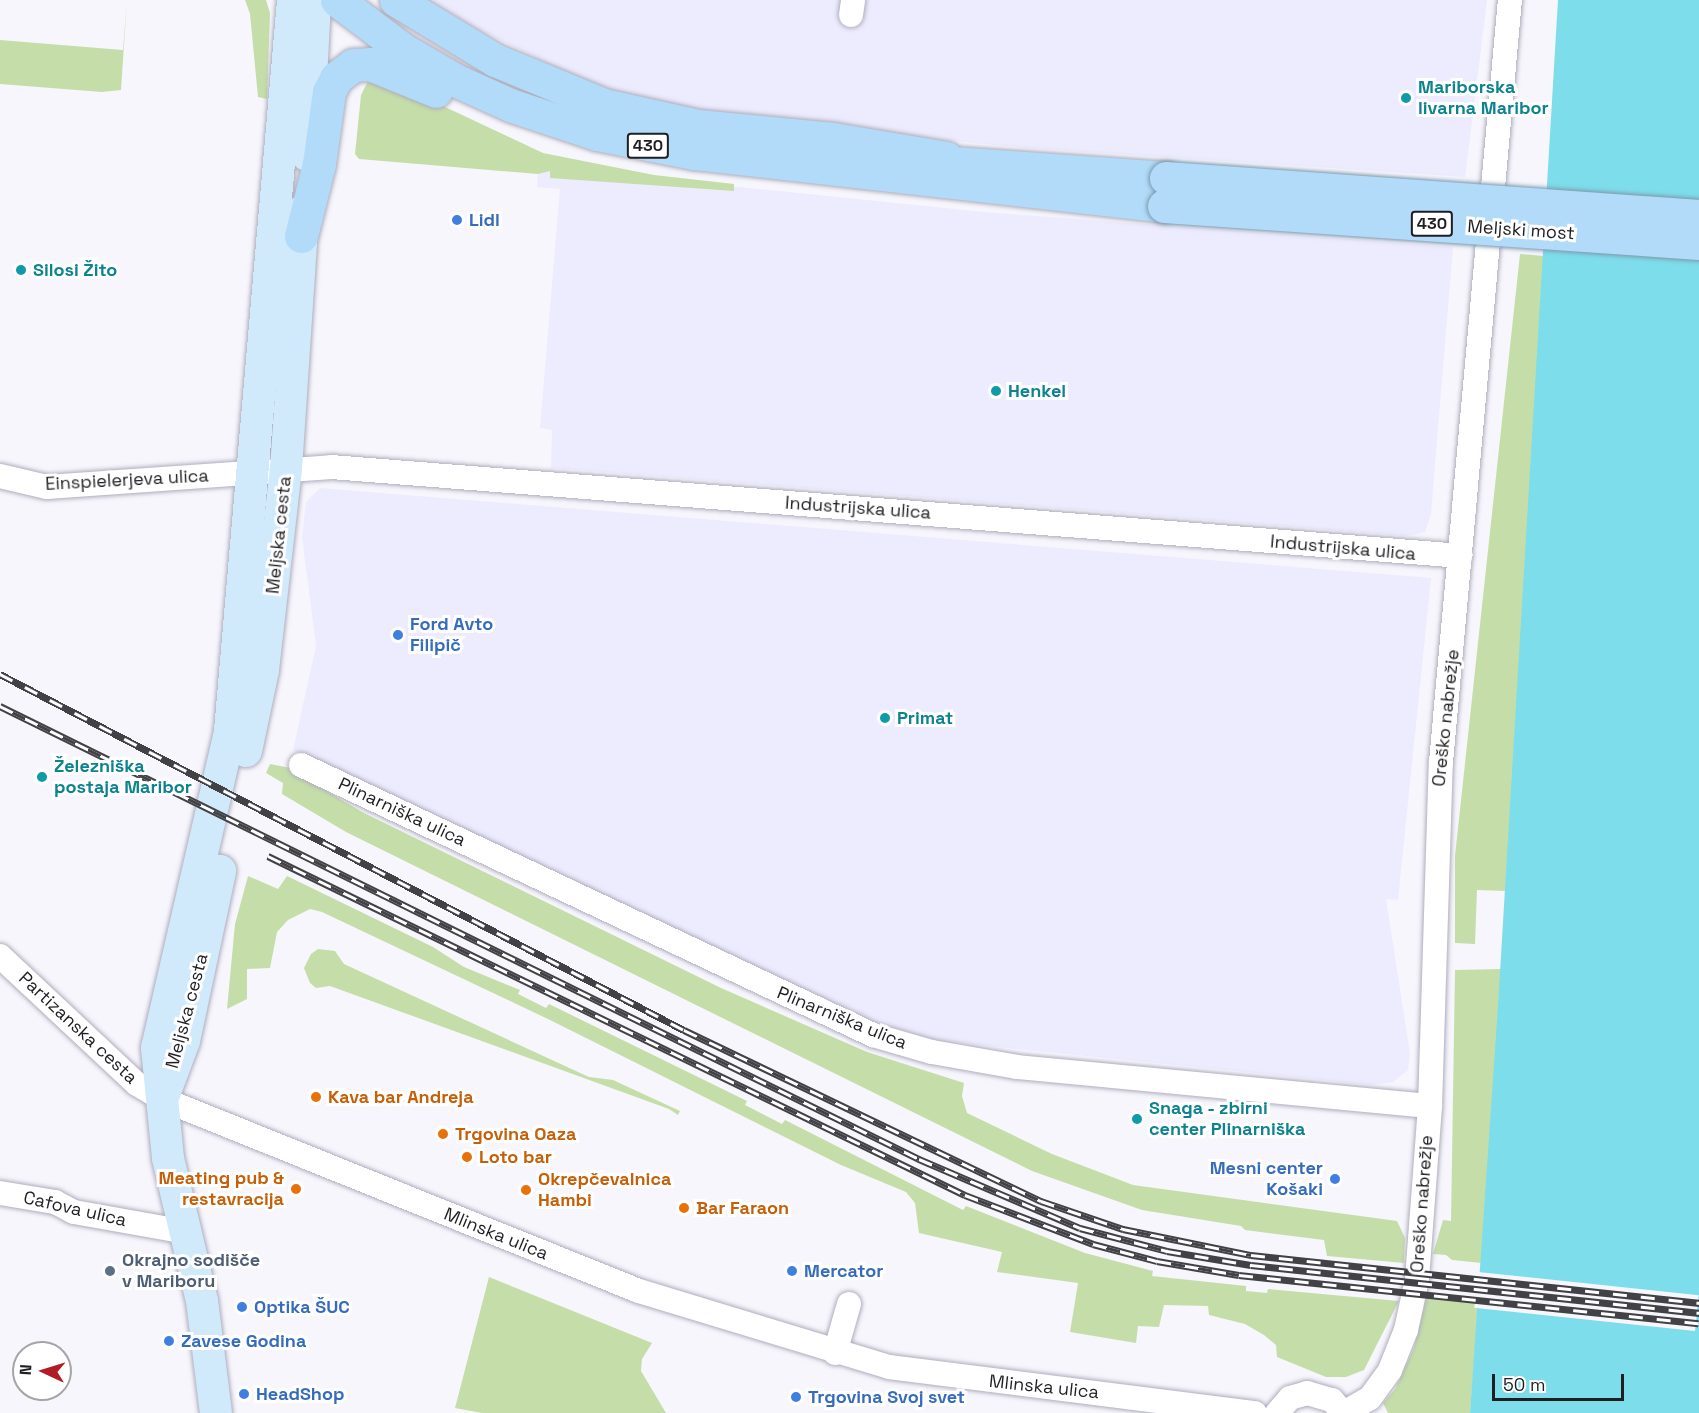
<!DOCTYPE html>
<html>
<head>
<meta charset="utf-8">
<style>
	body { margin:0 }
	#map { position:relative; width:1699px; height:1413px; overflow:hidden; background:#f7f6fd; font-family:"Space Grotesk",sans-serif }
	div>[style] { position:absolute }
	.built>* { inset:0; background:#edebfe }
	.green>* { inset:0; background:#c5dea9 }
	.water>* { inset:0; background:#7eddeb }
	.pier>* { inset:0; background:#f7f6fd; transform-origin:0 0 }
	.roads { filter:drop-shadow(0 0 2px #aeadbc) drop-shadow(0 0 2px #aeadbc) }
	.minor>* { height:24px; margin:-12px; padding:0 12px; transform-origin:12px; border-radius:12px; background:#fff }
	.major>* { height:32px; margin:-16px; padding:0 16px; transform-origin:16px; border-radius:16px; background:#d0e9fb }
	.highway>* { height:33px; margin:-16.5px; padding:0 16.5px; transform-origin:16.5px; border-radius:16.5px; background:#b1dbf9 }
	.rail>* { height:7px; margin-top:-3.5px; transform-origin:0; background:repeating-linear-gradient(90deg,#fff 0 14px,#414146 0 28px); box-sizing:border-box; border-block:2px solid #414146 }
	.bridges { filter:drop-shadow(0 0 2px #7e99ae) drop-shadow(0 0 2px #7e99ae) }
	.highway-bridge>* { height:33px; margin:-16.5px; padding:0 16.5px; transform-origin:16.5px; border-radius:16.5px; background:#b1dbf9 }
	.dots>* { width:16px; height:16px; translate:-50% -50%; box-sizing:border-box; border:3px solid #fff; border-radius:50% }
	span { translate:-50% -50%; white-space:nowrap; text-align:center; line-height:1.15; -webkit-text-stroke:6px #fff; paint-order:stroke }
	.shield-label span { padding:2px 4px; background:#fff; border:2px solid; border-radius:4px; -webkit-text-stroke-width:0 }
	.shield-label { font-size:16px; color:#1e1e23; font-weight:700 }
	.culture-label { font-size:18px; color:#0d838f; font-weight:700 }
	.left { translate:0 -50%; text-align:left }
	.shop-label { font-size:18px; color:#366cbe; font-weight:700 }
	.right { translate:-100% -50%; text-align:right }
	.street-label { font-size:18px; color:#1e1e23 }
	.food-label { font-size:18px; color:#c56008; font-weight:700 }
	.service-label { font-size:18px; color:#4e5e75; font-weight:700 }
	.north { position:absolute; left:12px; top:1341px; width:60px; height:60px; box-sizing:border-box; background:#fff; border:2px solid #a5a5a7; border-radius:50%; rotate:274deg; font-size:16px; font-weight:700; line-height:24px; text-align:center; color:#1e1e23 }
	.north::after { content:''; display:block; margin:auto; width:21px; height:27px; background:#af1d26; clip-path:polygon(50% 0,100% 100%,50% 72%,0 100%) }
	.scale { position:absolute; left:1492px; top:1374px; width:132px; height:27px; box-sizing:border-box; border:3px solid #1e1e23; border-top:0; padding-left:8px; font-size:18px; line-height:21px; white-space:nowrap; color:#1e1e23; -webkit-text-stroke:4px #fff; paint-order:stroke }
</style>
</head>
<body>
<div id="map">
	<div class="built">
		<i style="clip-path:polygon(429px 0,1487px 0,1465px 177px,1026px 148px,852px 131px,628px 102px,483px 32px)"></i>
		<i style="clip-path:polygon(550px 170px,684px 187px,739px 187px,984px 212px,1453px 247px,1431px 514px,1425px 532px,1406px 536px,551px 468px,552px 430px,540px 428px,560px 189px,537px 187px,538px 174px)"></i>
		<i style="clip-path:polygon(320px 488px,1431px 578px,1398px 900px,1386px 899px,1410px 1053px,1408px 1070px,1393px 1082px,1371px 1085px,941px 1041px,876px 1022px,293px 750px,316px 646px,302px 537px,306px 502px)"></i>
	</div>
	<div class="green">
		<i style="clip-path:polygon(127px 0,121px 90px,102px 92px,0 84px,0 40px,123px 50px)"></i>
		<i style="clip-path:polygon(245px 0,266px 0,270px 13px,267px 99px,258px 97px,250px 14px)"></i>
		<i style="clip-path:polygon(374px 81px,390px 81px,543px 153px,654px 175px,734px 184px,734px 191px,550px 178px,550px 171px,538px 174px,359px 159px,355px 154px,361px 95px,367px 83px)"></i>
		<i style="clip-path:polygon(1520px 254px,1544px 256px,1506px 891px,1477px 890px,1475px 944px,1455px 943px,1455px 856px)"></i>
		<i style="clip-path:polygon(270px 764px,301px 770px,301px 776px,364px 813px,721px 988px,867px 1052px,964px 1083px,962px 1096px,967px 1113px,1052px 1154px,1133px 1185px,1397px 1221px,1405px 1238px,1404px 1263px,1327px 1256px,1324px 1240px,1245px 1230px,1241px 1226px,1142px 1210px,1032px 1171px,346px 832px,282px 794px,283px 783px,266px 773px)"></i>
		<i style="clip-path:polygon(248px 876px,278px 889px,287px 876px,433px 947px,464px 967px,520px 990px,518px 994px,546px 1008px,549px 1004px,747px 1101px,745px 1105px,782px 1124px,785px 1120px,963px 1210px,966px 1206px,1085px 1253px,1153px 1271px,1152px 1276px,1246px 1286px,1246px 1291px,1267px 1293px,1268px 1289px,1399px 1301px,1364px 1370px,1346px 1377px,1326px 1377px,1277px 1357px,1276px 1345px,1264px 1335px,1245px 1324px,1209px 1315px,1208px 1306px,1164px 1305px,1159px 1327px,1138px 1326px,1136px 1343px,1070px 1332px,1078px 1283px,997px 1272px,1002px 1252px,919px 1233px,915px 1203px,906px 1192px,841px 1165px,550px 1020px,322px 912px,310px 909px,288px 920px,277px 932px,270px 968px,247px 969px,247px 999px,227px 1009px,235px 924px)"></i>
		<i style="clip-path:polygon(318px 949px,335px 951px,344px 964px,589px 1077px,613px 1080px,680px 1111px,678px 1115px,669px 1109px,330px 986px,316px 988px,310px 983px,304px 968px,311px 954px)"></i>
		<i style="clip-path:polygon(1501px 969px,1482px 1263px,1452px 1260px,1446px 1255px,1433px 1254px,1443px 1220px,1451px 1221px,1455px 970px)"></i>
		<i style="clip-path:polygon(489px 1277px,652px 1343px,642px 1359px,641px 1371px,666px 1413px,482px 1413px,455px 1408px)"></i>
		<i style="clip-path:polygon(1427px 1295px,1479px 1300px,1470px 1413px,1388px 1413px,1383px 1403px,1395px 1389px,1414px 1348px)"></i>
	</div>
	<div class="water">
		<i style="clip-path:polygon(1558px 0,1699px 0,1699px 1413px,1470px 1413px,1498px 1006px)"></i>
	</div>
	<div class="pier">
		<i style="left:1478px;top:1272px;width:222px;height:36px;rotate:6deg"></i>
	</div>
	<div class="roads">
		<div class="minor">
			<i style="left:851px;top:15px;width:15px;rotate:-82deg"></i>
			<i style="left:0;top:476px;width:48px;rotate:13.2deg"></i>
			<i style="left:47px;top:487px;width:285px;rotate:-4deg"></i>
			<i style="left:331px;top:467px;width:1133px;rotate:4.5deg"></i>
			<i style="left:301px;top:765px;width:633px;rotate:25.27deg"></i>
			<i style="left:873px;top:1035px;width:61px;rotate:16.1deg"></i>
			<i style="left:932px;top:1052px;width:86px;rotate:10deg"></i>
			<i style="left:1017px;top:1067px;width:415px;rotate:5.4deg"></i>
			<i style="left:0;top:956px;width:187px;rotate:43.1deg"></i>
			<i style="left:137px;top:1084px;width:29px;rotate:31deg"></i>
			<i style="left:162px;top:1099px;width:514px;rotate:21.93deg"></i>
			<i style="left:639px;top:1291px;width:261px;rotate:16.9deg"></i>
			<i style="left:889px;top:1367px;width:369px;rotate:7.2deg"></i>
			<i style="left:0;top:1193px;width:56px;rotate:9.3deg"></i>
			<i style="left:55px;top:1202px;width:21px;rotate:28deg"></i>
			<i style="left:74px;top:1212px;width:114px;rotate:10.1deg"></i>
			<i style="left:835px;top:1353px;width:51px;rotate:-74.1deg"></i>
			<i style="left:1277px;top:1413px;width:20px;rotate:-49deg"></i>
			<i style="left:1290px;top:1398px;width:18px;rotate:-16deg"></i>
			<i style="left:1307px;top:1393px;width:26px;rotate:16deg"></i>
			<i style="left:1332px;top:1400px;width:17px;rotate:50deg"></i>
			<i style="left:1344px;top:1413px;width:30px;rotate:-30deg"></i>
			<i style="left:1370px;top:1398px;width:34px;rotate:-54deg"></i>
			<i style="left:1390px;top:1370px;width:43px;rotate:-68.2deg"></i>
			<i style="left:1406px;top:1330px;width:52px;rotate:-77.8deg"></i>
			<i style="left:1417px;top:1279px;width:173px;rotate:-85.7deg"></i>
			<i style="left:1430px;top:1106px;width:344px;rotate:-88.2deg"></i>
			<i style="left:1441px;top:762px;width:765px;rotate:-84.83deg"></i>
		</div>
		<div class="major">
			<i style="left:307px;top:155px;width:155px;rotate:-87deg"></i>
			<i style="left:246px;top:751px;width:83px;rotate:-78.1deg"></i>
			<i style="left:263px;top:670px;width:202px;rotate:-83.5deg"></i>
			<i style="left:286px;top:469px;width:259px;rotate:-86.2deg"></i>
			<i style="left:165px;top:1092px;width:54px;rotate:-69.6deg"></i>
			<i style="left:184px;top:1041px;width:174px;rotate:-78deg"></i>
			<i style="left:216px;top:1413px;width:113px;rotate:-97.1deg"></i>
			<i style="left:202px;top:1301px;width:147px;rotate:-103.4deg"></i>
			<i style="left:168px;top:1158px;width:111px;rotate:-95.7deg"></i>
			<i style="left:157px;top:1048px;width:325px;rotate:-77deg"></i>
			<i style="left:230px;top:731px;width:734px;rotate:-85.07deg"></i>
		</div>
		<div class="highway">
			<i style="left:337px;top:0;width:81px;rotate:37deg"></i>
			<i style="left:402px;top:49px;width:61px;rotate:30.3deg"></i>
			<i style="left:455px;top:80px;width:60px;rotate:24.4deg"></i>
			<i style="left:510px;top:105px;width:92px;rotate:18.4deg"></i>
			<i style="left:597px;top:134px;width:99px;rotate:11.1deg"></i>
			<i style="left:694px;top:153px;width:473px;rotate:6.4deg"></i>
			<i style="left:396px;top:0;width:116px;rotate:31.2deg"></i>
			<i style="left:495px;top:60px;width:118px;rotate:22.4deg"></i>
			<i style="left:604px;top:105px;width:96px;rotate:12.6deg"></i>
			<i style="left:698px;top:126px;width:136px;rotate:5.5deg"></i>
			<i style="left:833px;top:139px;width:115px;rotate:9.5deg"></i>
			<i style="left:925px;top:161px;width:242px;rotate:4deg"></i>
			<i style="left:301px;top:236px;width:74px;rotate:-76deg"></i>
			<i style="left:319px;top:164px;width:73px;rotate:-82.1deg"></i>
			<i style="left:329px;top:92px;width:16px;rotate:-63deg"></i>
			<i style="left:336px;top:78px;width:21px;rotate:-37deg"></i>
			<i style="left:353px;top:65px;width:17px;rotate:-3deg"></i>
			<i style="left:370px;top:64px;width:71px;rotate:22.2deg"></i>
		</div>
	</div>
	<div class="rail">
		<i style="left:0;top:674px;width:771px;rotate:27.5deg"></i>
		<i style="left:684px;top:1030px;width:396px;rotate:25.6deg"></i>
		<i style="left:1041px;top:1201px;width:87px;rotate:18.9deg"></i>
		<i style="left:1123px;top:1229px;width:131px;rotate:11.5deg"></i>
		<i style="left:1251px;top:1255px;width:451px;rotate:6.1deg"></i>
		<i style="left:0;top:706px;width:1025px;rotate:26.24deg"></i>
		<i style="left:919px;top:1159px;width:175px;rotate:23.2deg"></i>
		<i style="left:1080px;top:1228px;width:90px;rotate:14.8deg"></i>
		<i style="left:1167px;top:1251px;width:85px;rotate:9.5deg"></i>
		<i style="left:1251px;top:1265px;width:451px;rotate:6.1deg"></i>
		<i style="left:268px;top:856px;width:775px;rotate:25.94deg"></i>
		<i style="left:965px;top:1195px;width:137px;rotate:20.9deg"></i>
		<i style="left:1093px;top:1244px;width:66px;rotate:14.9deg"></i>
		<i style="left:1157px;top:1261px;width:83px;rotate:9.7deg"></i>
		<i style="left:1239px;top:1275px;width:462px;rotate:6deg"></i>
	</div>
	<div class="bridges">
		<div class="highway-bridge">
			<i style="left:1166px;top:178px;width:534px;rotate:4.08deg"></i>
			<i style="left:1164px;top:206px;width:536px;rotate:3.96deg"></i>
		</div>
	</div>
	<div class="dots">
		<i style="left:1406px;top:98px;background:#0f9aa8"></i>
		<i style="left:457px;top:220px;background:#3f7fe0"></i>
		<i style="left:21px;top:270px;background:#0f9aa8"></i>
		<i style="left:996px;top:391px;background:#0f9aa8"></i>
		<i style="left:398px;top:635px;background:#3f7fe0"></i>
		<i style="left:885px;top:718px;background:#0f9aa8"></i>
		<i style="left:42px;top:777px;background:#0f9aa8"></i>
		<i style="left:316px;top:1097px;background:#e8710a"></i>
		<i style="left:1137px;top:1119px;background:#0f9aa8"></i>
		<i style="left:443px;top:1134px;background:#e8710a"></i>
		<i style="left:467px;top:1157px;background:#e8710a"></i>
		<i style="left:1335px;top:1179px;background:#3f7fe0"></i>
		<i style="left:296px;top:1189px;background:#e8710a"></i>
		<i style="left:526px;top:1190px;background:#e8710a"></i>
		<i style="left:684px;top:1208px;background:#e8710a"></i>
		<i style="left:110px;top:1271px;background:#5c6f8a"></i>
		<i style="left:792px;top:1271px;background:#3f7fe0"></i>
		<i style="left:242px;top:1307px;background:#3f7fe0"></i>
		<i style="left:169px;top:1341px;background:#3f7fe0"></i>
		<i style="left:244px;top:1394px;background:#3f7fe0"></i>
		<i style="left:796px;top:1397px;background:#3f7fe0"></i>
	</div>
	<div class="shield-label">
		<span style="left:648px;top:146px">430</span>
		<span style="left:1432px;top:224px">430</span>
	</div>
	<div class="culture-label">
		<span class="left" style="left:1418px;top:98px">Mariborska<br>livarna Maribor</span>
		<span class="left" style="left:33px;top:270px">Silosi Žito</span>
		<span class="left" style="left:1008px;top:391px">Henkel</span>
		<span class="left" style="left:897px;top:718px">Primat</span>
		<span class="left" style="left:54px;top:777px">Železniška<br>postaja Maribor</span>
		<span class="left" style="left:1149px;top:1119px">Snaga - zbirni<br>center Plinarniška</span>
	</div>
	<div class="shop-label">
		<span class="left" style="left:469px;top:220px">Lidl</span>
		<span class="left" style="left:410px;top:635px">Ford Avto<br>Filipič</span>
		<span class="right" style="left:1323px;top:1179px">Mesni center<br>Košaki</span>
		<span class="left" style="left:804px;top:1271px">Mercator</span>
		<span class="left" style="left:254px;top:1307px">Optika ŠUC</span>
		<span class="left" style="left:181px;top:1341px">Zavese Godina</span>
		<span class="left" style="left:256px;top:1394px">HeadShop</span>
		<span class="left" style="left:808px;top:1397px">Trgovina Svoj svet</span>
	</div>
	<div class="street-label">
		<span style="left:1521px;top:230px;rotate:4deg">Meljski most</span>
		<span style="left:127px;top:480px;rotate:-3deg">Einspielerjeva ulica</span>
		<span style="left:858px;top:508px;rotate:4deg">Industrijska ulica</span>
		<span style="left:279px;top:535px;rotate:-84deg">Meljska cesta</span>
		<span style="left:1343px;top:548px;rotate:5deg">Industrijska ulica</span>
		<span style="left:1446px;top:718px;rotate:-84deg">Oreško nabrežje</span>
		<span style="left:402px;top:812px;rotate:25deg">Plinarniška ulica</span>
		<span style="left:187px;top:1011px;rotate:-75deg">Meljska cesta</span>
		<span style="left:842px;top:1018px;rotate:22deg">Plinarniška ulica</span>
		<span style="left:78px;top:1028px;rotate:43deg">Partizanska cesta</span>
		<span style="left:1422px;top:1204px;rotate:-86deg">Oreško nabrežje</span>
		<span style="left:75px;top:1209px;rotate:13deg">Cafova ulica</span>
		<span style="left:496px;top:1234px;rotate:22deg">Mlinska ulica</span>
		<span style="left:1044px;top:1387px;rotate:6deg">Mlinska ulica</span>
	</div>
	<div class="food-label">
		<span class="left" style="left:328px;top:1097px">Kava bar Andreja</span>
		<span class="left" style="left:455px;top:1134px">Trgovina Oaza</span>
		<span class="left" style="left:479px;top:1157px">Loto bar</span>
		<span class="right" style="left:284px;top:1189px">Meating pub &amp;<br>restavracija</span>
		<span class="left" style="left:538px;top:1190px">Okrepčevalnica<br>Hambi</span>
		<span class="left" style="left:696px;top:1208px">Bar Faraon</span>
	</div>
	<div class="service-label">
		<span class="left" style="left:122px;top:1271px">Okrajno sodišče<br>v Mariboru</span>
	</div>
	<div class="north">N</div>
	<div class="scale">50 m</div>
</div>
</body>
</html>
